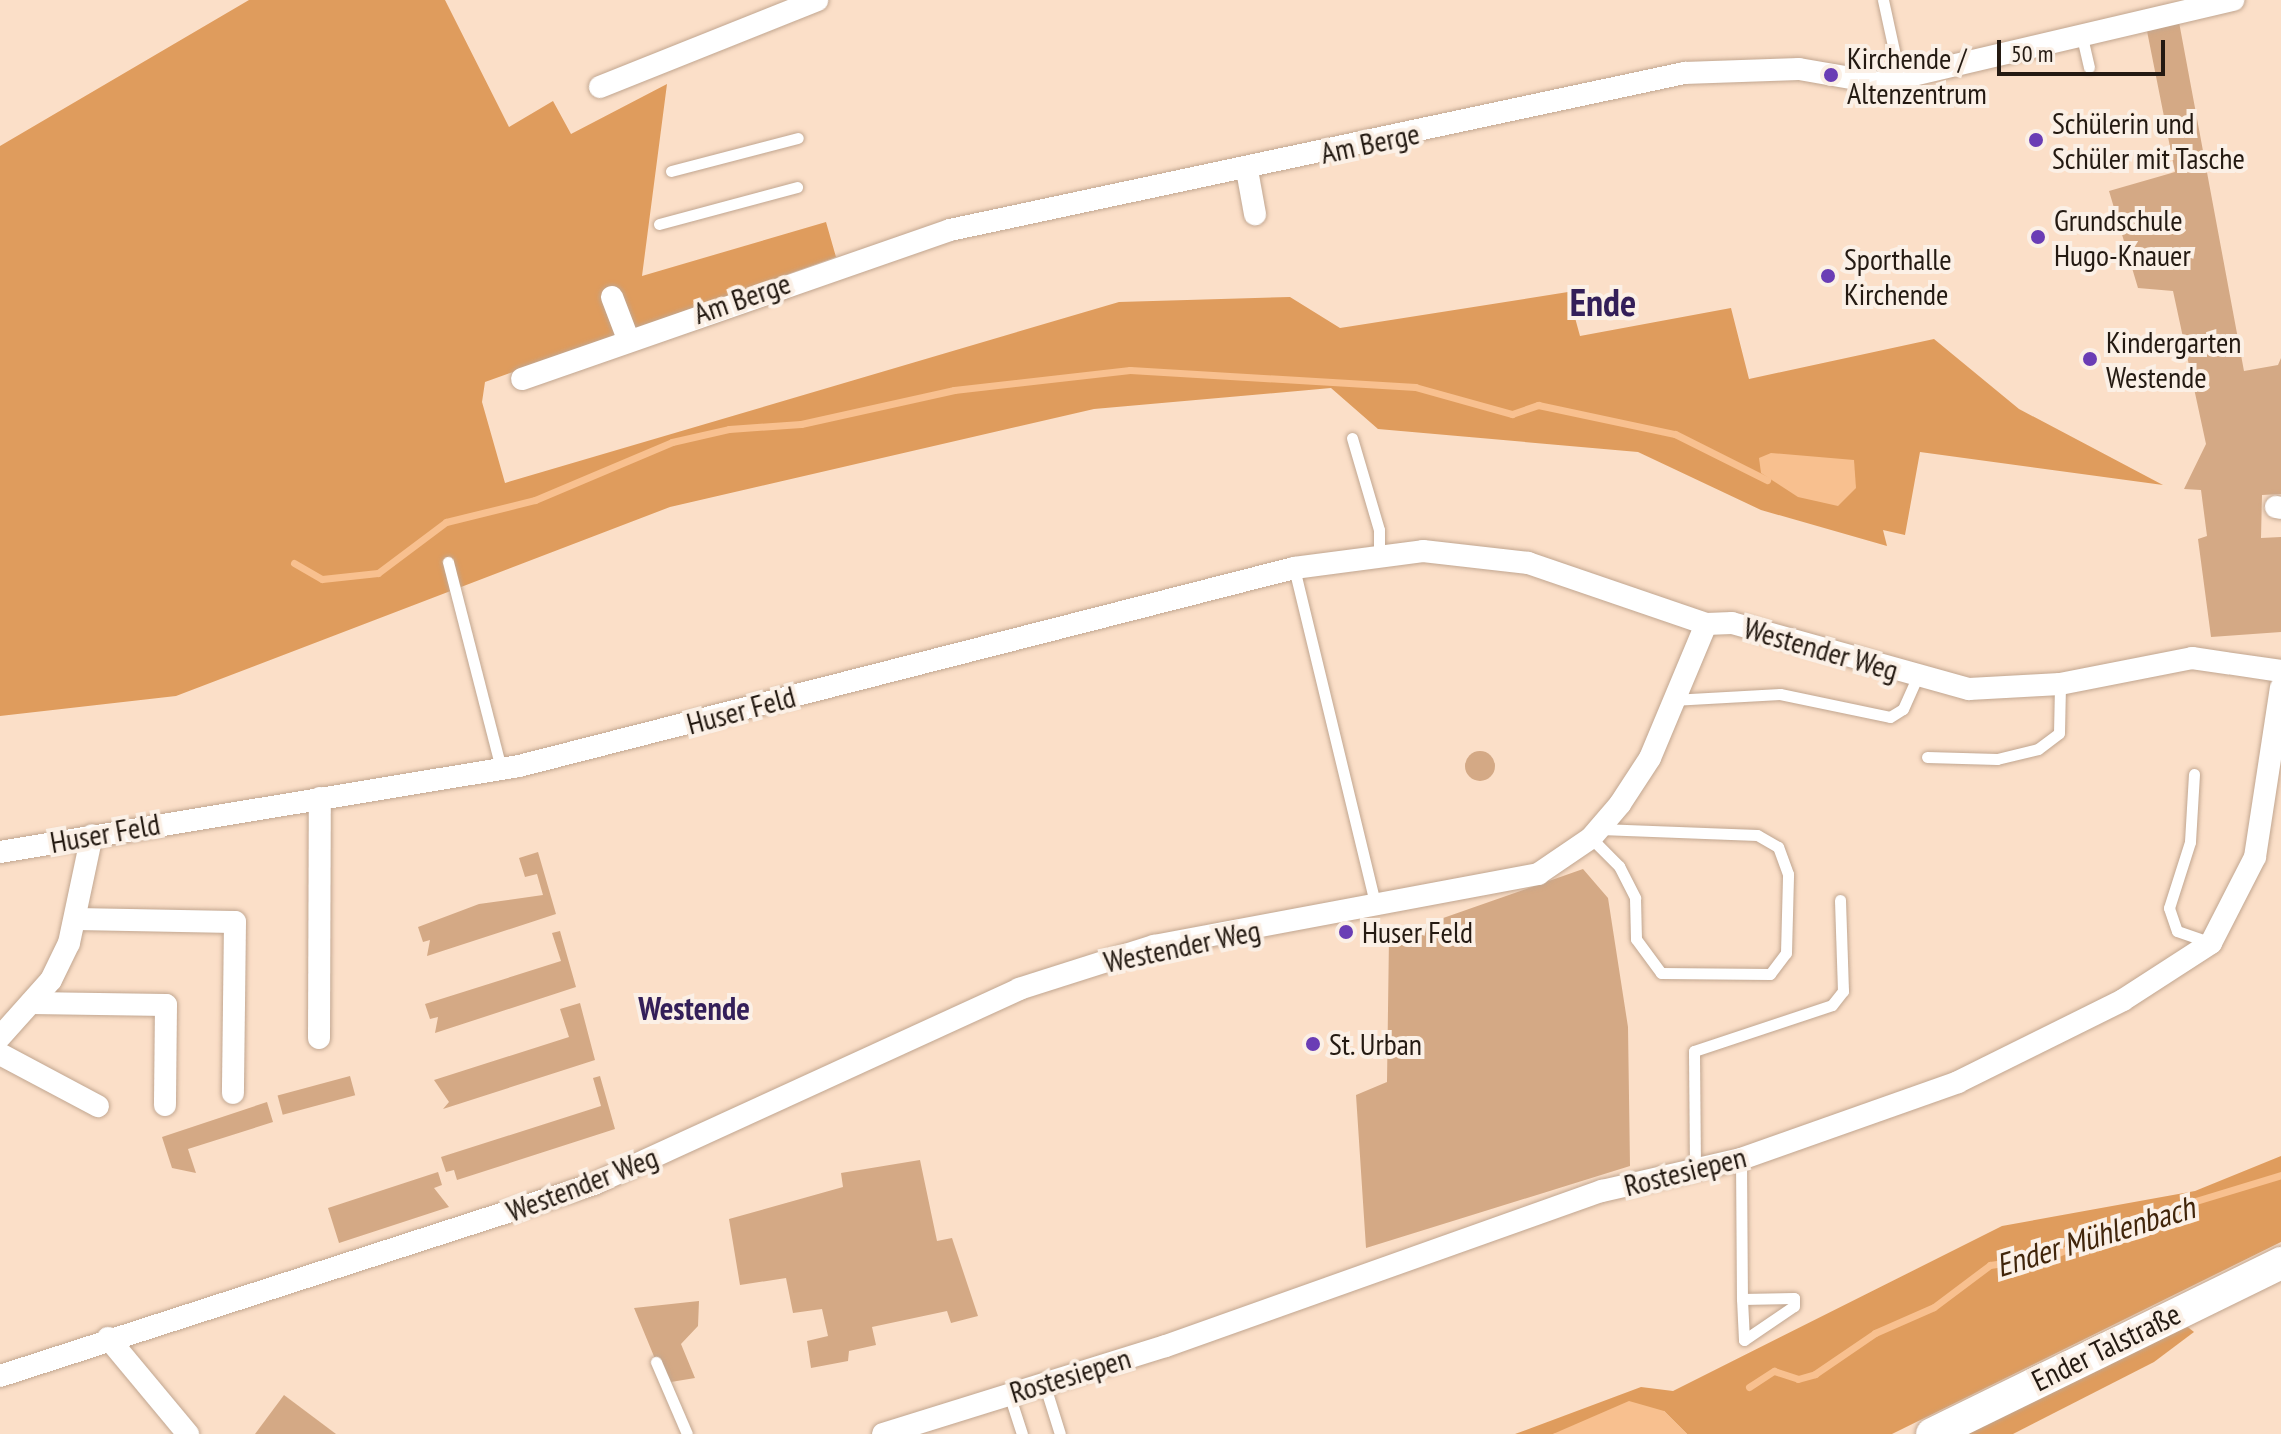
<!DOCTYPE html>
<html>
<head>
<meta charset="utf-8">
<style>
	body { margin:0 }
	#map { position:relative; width:2281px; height:1434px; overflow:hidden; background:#fbdfc8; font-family:"PT Sans Narrow",sans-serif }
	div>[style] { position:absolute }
	.green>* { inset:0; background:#d4a985; transform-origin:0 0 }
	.round { border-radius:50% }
	.forest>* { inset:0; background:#df9c5d }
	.water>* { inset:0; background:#f8c08f }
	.stream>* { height:7px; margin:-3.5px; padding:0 3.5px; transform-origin:3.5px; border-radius:3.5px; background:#f8c08f }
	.roads { filter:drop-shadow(0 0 2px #c1a690) drop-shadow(0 0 2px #c1a690) }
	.service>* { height:11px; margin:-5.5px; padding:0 5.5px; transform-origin:5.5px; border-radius:5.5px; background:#fff }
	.minor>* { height:22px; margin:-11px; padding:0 11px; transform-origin:11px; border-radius:11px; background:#fff }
	.secondary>* { height:32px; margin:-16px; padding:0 16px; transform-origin:16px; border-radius:16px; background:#fff }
	.dots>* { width:22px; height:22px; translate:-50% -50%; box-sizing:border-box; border:4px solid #fbf0e6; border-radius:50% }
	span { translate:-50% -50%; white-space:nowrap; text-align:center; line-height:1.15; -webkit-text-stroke:8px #fbf0e6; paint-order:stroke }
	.poi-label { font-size:30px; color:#241a12 }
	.left { translate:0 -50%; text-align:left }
	.street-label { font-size:30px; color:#241a12 }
	.neighbourhood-label { font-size:32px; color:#331f59; font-weight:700 }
	.water-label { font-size:32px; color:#41250a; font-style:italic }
	.district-label { font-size:38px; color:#331f59; font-weight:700 }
	.scale { position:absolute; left:1997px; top:40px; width:168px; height:36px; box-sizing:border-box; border:4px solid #241a12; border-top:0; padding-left:10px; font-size:24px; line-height:28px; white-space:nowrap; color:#241a12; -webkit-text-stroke:6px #fbf0e6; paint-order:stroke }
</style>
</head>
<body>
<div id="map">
	<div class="green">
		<i style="clip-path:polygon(2179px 22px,2244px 371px,2278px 365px,2281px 358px,2281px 494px,2262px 495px,2261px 538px,2281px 537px,2281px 632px,2211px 637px,2198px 539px,2207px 536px,2201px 490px,2184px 489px,2206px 444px,2173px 291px,2138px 288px,2109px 191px,2175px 172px,2147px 31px)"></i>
		<i class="round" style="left:1465px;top:751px;width:30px;height:30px"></i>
		<i style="clip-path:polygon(538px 852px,556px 914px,427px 956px,430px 940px,423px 942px,418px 927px,479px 904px,543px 895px,537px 874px,525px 877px,519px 858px)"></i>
		<i style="clip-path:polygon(1583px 869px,1608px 898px,1628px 1027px,1630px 1166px,1366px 1248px,1356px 1095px,1387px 1082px,1389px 937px)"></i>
		<i style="clip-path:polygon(560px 931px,576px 987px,435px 1033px,438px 1017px,430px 1019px,425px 1004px,561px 961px,552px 933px)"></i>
		<i style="clip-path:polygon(580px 1003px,595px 1060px,443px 1109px,449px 1102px,434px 1080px,569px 1037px,560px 1009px)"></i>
		<i style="left:350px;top:1076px;width:20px;height:75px;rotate:75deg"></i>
		<i style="clip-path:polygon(600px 1076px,615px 1129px,457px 1180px,454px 1170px,446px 1172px,441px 1157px,601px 1106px,593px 1078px)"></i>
		<i style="clip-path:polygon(267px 1102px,273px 1122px,188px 1149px,196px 1173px,172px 1168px,162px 1137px)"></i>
		<i style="clip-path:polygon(920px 1160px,937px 1241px,952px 1238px,978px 1316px,951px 1323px,947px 1311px,872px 1327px,876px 1345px,849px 1351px,848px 1361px,811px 1368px,807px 1341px,828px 1336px,822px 1309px,793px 1313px,786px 1278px,740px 1285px,729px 1219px,843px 1187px,841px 1173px)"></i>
		<i style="clip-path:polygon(438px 1172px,442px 1185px,434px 1188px,449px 1207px,339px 1243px,328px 1208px)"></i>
		<i style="clip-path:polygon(699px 1301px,698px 1326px,681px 1344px,695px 1378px,665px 1383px,634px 1308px)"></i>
		<i style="clip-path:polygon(284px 1395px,336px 1434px,255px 1434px)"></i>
	</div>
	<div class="forest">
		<i style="clip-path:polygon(249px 0,445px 0,509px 127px,553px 101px,571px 134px,667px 84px,642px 276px,826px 222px,836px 257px,485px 382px,482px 402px,505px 483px,1119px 302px,1290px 297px,1340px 328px,1568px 292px,1580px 336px,1731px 308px,1749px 379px,1934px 339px,2019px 409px,2163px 485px,1920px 452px,1905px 535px,1883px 530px,1887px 546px,1761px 510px,1638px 452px,1378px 429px,1331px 388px,1094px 409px,670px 507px,176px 696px,0 716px,0 146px)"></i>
		<i style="clip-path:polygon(2281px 1156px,2281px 1242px,1892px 1434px,1687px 1434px,1664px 1411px,1553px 1434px,1515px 1434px,1641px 1387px,1673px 1391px,2002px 1226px,2195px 1191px)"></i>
		<i style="clip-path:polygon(2184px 1324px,2194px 1332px,2154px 1362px,2013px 1434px,1964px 1434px)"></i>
	</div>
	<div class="water">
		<i style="clip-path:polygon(1771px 453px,1854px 460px,1856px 488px,1838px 506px,1798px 497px,1761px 473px,1759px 458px)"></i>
		<i style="clip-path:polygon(1629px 1401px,1664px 1411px,1687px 1434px,1553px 1434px)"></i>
	</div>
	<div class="stream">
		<i style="left:294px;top:563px;width:32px;rotate:30deg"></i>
		<i style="left:322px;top:579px;width:56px;rotate:-6.1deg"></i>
		<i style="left:378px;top:573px;width:85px;rotate:-36.9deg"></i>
		<i style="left:446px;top:522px;width:92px;rotate:-13.9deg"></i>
		<i style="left:535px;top:500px;width:149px;rotate:-22.9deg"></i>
		<i style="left:672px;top:442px;width:58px;rotate:-12.8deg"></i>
		<i style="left:729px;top:429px;width:72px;rotate:-4deg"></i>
		<i style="left:801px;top:424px;width:157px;rotate:-12.5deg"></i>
		<i style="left:954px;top:390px;width:177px;rotate:-6.5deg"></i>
		<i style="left:1130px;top:370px;width:286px;rotate:3.4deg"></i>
		<i style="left:1415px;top:387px;width:101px;rotate:15.6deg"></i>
		<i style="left:1512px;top:414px;width:28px;rotate:-19deg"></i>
		<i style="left:1538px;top:405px;width:140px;rotate:12deg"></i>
		<i style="left:1675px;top:434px;width:103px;rotate:26.6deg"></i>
		<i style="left:1749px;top:1387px;width:30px;rotate:-33deg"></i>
		<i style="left:1774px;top:1371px;width:25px;rotate:18deg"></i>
		<i style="left:1798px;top:1379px;width:18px;rotate:-16deg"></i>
		<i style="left:1815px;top:1374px;width:73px;rotate:-34.3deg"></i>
		<i style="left:1875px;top:1333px;width:64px;rotate:-23.8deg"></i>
		<i style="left:1934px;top:1307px;width:70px;rotate:-36.9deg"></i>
		<i style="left:1990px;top:1265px;width:62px;rotate:-8.4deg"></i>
		<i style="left:2051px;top:1256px;width:100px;rotate:-23deg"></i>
		<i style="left:2143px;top:1217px;width:144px;rotate:-16.9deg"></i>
	</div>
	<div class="roads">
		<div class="service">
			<i style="left:1883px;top:0;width:80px;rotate:77.7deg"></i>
			<i style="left:2082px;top:37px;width:31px;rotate:77deg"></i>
			<i style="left:671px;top:171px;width:131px;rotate:-14.6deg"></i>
			<i style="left:659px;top:224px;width:143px;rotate:-15deg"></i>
			<i style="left:1352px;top:438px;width:96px;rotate:73.6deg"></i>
			<i style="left:1379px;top:530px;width:27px;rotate:90deg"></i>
			<i style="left:448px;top:562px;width:214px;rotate:75.6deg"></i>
			<i style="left:1294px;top:568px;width:350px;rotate:76.4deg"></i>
			<i style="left:1672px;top:700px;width:108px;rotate:-3.2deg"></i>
			<i style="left:1780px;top:694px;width:112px;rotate:11.8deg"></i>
			<i style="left:1890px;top:717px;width:15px;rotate:-32deg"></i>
			<i style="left:1903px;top:709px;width:36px;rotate:-66deg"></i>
			<i style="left:1927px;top:757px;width:70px;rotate:1.6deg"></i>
			<i style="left:1997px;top:759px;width:42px;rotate:-13.7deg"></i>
			<i style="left:2038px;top:749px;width:26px;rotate:-37deg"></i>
			<i style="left:2059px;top:733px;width:49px;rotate:-88.8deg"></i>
			<i style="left:2194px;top:774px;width:68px;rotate:93.4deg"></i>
			<i style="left:2190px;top:842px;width:69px;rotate:107.7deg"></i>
			<i style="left:2169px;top:908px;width:24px;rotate:71deg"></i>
			<i style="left:2177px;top:931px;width:36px;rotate:19deg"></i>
			<i style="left:1591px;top:838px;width:40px;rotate:45deg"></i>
			<i style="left:1619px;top:866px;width:36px;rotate:63deg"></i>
			<i style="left:1635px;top:898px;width:41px;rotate:88.6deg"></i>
			<i style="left:1636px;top:939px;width:42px;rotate:53.7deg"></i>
			<i style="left:1661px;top:973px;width:109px;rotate:0.5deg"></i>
			<i style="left:1770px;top:974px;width:26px;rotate:-53deg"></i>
			<i style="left:1786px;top:953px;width:79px;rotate:-88.5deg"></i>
			<i style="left:1788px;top:874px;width:29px;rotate:-110deg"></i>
			<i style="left:1778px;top:847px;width:24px;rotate:-150deg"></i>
			<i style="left:1757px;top:835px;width:157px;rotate:-177.8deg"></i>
			<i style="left:1741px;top:1159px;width:140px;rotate:89.6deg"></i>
			<i style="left:1742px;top:1299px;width:41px;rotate:87.2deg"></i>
			<i style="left:1744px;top:1340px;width:60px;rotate:-34.2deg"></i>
			<i style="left:1794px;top:1306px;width:8px;rotate:-90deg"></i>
			<i style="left:1794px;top:1298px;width:52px;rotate:178.9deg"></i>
			<i style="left:1695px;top:1169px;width:118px;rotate:-90.5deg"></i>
			<i style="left:1694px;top:1051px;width:145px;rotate:-18.4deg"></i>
			<i style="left:1832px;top:1005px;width:18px;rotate:-52deg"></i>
			<i style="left:1843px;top:991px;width:91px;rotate:-91.9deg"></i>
			<i style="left:656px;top:1362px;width:78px;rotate:66.7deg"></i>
			<i style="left:1044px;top:1383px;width:53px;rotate:72.6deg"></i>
			<i style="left:1009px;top:1394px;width:42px;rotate:72deg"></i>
		</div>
		<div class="minor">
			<i style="left:600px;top:87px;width:234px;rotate:-21.8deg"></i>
			<i style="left:1247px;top:170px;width:45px;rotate:79.7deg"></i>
			<i style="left:612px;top:297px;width:45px;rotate:69.1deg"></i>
			<i style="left:522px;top:379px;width:453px;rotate:-19.2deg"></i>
			<i style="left:950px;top:230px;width:751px;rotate:-12.07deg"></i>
			<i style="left:1684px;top:73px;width:115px;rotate:-2deg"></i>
			<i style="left:1799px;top:69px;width:81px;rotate:9.9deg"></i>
			<i style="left:1879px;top:83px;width:364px;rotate:-13.2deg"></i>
			<i style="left:2276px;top:507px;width:5px;rotate:11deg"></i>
			<i style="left:0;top:852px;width:526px;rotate:-9.41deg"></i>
			<i style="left:519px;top:766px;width:800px;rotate:-14.33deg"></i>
			<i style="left:1294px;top:568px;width:130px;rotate:-7.5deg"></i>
			<i style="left:1423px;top:551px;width:106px;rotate:6.5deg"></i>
			<i style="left:1528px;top:563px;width:188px;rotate:18.9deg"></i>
			<i style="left:75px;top:919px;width:160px;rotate:1.1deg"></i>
			<i style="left:235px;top:922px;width:171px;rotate:90.7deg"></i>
			<i style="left:31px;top:1003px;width:135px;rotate:0.8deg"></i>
			<i style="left:166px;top:1005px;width:100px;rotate:90.6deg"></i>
			<i style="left:0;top:1037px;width:76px;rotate:-48.2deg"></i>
			<i style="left:51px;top:980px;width:41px;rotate:-64.1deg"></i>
			<i style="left:69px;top:943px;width:110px;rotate:-78deg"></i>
			<i style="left:319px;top:1038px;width:240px;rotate:-89.8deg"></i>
			<i style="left:0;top:1054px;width:111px;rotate:28deg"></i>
			<i style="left:108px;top:1338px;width:125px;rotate:50.2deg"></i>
			<i style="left:0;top:1376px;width:624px;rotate:-17.91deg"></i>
			<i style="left:594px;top:1184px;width:468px;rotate:-24.6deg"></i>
			<i style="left:1019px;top:989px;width:142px;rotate:-17.7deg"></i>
			<i style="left:1154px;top:946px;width:391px;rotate:-10.6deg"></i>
			<i style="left:1538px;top:874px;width:64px;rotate:-34.2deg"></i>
			<i style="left:1591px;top:838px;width:45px;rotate:-49.5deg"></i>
			<i style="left:1620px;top:804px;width:55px;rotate:-56.9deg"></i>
			<i style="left:1650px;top:758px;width:145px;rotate:-67.3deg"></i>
			<i style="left:1706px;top:624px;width:26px;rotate:-2deg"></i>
			<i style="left:1732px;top:623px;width:246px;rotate:15.6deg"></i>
			<i style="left:1969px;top:689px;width:91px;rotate:-3.1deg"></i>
			<i style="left:2060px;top:684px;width:135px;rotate:-11.1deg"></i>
			<i style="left:2192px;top:658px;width:90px;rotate:8.3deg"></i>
			<i style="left:883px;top:1434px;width:296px;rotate:-17.3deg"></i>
			<i style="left:1166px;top:1346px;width:463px;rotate:-19.6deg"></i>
			<i style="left:1602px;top:1191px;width:143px;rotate:-13deg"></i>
			<i style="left:1741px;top:1159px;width:230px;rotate:-19.5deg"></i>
			<i style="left:1958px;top:1082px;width:184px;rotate:-26.4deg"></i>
			<i style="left:2123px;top:1000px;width:105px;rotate:-32.9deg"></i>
			<i style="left:2211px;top:943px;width:97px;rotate:-62.9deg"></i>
			<i style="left:2255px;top:857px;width:171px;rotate:-81.3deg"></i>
		</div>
		<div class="secondary">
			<i style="left:1932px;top:1434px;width:389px;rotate:-26.1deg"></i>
		</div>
	</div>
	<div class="dots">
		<i style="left:1831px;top:75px;background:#6a3db5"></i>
		<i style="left:2036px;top:140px;background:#6a3db5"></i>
		<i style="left:2038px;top:237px;background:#6a3db5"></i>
		<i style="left:1828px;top:276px;background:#6a3db5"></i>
		<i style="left:2090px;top:359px;background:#6a3db5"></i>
		<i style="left:1346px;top:932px;background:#6a3db5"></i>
		<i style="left:1313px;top:1044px;background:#6a3db5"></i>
	</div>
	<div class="poi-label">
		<span class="left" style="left:1847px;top:75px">Kirchende /<br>Altenzentrum</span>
		<span class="left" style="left:2052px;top:140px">Schülerin und<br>Schüler mit Tasche</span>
		<span class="left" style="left:2054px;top:237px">Grundschule<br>Hugo-Knauer</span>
		<span class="left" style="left:1844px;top:276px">Sporthalle<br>Kirchende</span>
		<span class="left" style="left:2106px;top:359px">Kindergarten<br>Westende</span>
		<span class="left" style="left:1362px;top:932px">Huser Feld</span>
		<span class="left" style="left:1329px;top:1044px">St. Urban</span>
	</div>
	<div class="street-label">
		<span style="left:1370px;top:143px;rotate:-12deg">Am Berge</span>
		<span style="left:742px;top:298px;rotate:-19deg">Am Berge</span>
		<span style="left:1821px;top:649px;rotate:16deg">Westender Weg</span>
		<span style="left:741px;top:710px;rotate:-15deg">Huser Feld</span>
		<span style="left:105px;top:833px;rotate:-10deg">Huser Feld</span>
		<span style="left:1182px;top:946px;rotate:-12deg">Westender Weg</span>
		<span style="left:1685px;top:1171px;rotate:-14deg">Rostesiepen</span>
		<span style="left:582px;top:1184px;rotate:-21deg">Westender Weg</span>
		<span style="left:2106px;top:1347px;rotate:-26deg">Ender Talstraße</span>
		<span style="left:1070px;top:1375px;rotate:-17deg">Rostesiepen</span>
	</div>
	<div class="neighbourhood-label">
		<span style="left:694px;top:1008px">Westende</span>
	</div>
	<div class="water-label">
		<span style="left:2095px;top:1236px;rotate:-17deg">Ender Mühlenbach</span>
	</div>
	<div class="district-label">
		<span style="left:1603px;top:302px">Ende</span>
	</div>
	<div class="scale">50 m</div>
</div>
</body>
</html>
